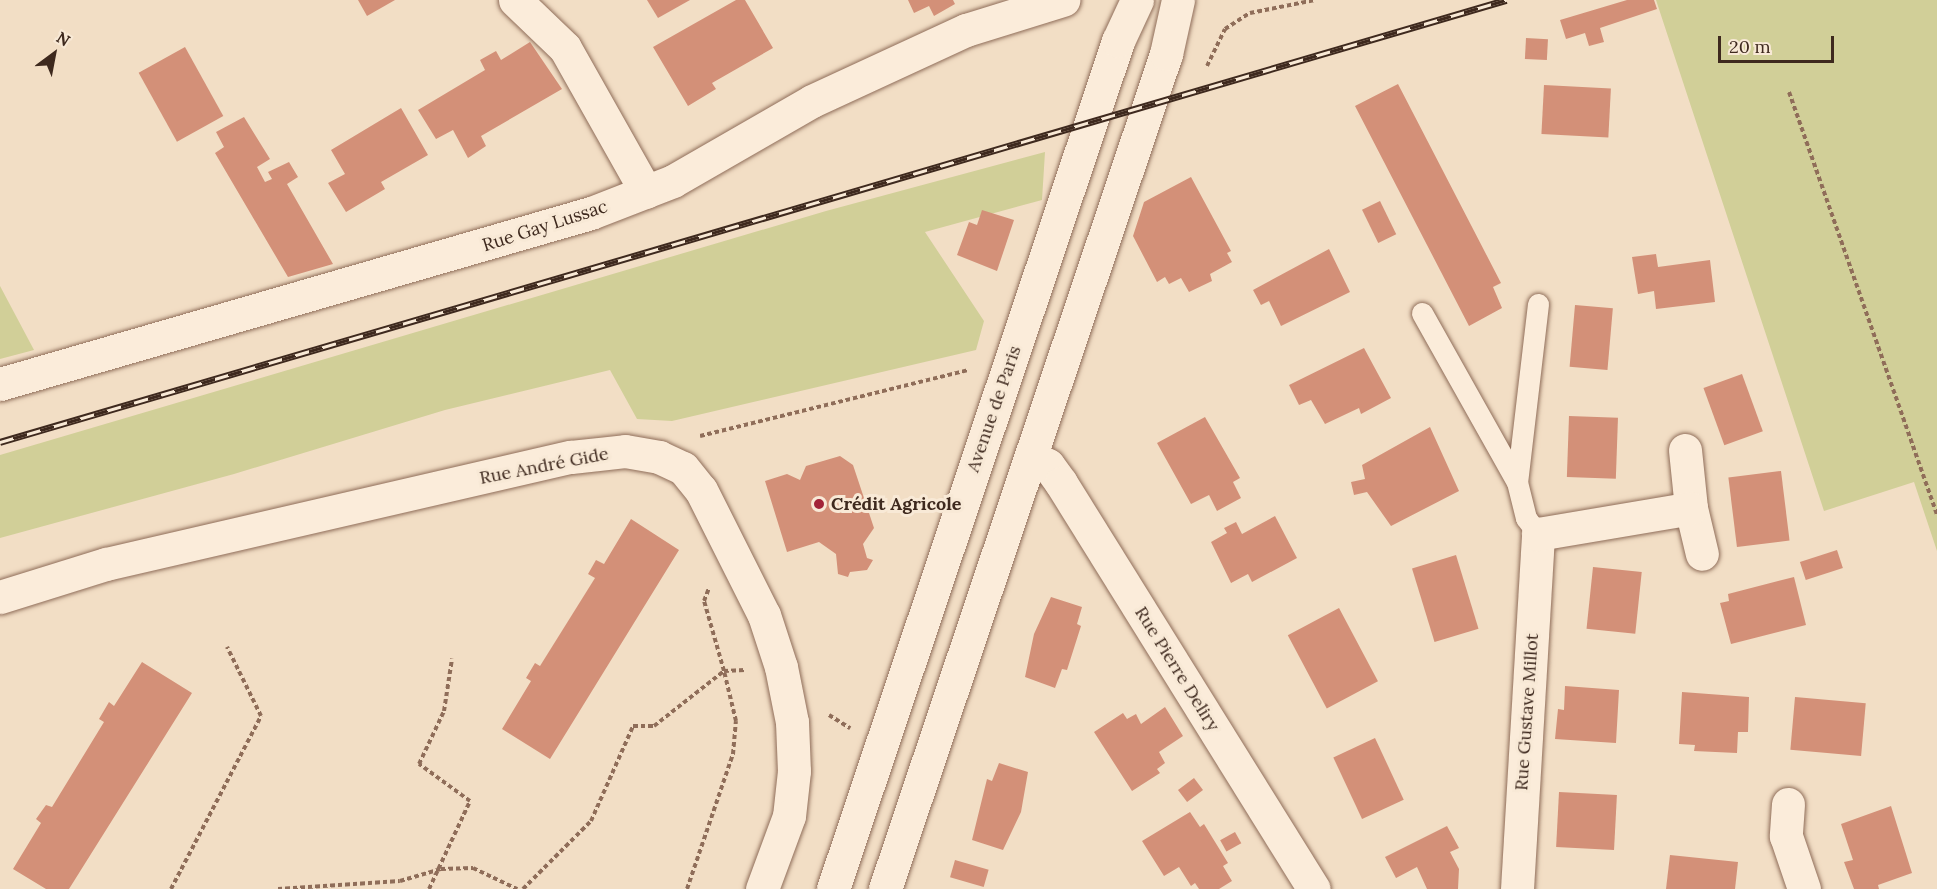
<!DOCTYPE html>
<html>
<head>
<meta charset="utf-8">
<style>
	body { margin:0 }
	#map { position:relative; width:1937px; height:889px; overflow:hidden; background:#f2dec5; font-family:Lora,serif }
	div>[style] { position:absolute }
	.green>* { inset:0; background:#d1cf98 }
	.building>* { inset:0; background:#d39078; transform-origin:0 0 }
	.path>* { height:4px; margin-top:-2px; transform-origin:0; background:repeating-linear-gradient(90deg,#8f6d59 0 4.5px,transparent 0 7.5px) }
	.roads { filter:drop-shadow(0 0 2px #8f6d59) drop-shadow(0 0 2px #8f6d59) }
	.service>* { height:21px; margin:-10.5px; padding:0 10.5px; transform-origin:10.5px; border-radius:10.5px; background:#fbecda }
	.minor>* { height:33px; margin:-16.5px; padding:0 16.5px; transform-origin:16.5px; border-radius:16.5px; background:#fbecda }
	.tertiary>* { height:33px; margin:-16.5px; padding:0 16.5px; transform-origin:16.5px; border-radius:16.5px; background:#fbecda }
	.secondary>* { height:33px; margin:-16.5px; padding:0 16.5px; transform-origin:16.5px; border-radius:16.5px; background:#fbecda }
	.rail>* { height:7px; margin-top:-3.5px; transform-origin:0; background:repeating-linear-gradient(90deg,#f8e9d6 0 14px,#3e291e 0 28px); box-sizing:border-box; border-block:2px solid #3e291e }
	.dots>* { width:16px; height:16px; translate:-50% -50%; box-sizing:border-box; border:3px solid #f8e9d6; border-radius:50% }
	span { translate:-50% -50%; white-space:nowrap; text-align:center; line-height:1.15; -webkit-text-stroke:6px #f8e9d6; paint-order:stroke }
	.street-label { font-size:18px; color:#3e291e }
	.poi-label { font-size:18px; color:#3e291e; font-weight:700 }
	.left { translate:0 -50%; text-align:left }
	.north { position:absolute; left:24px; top:24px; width:60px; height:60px; -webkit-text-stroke:4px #f8e9d6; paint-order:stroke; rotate:32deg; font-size:16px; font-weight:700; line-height:24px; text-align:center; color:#3e291e }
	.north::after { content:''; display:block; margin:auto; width:21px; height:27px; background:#3e291e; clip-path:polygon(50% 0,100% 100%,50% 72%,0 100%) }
	.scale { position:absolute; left:1718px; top:36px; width:116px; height:27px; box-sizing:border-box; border:3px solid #3e291e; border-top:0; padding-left:8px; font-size:18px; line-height:21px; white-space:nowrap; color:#3e291e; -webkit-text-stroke:4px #f8e9d6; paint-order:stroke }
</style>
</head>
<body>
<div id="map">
	<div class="green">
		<i style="clip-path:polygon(1656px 0,1937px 0,1937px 551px,1914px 482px,1824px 511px)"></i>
		<i style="clip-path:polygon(1045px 152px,1042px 200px,925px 232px,984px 321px,976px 350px,672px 421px,637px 419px,610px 370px,445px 410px,234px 474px,0 538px,0 455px,826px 211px)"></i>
		<i style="clip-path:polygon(0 286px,34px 350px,0 359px)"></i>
	</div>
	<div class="building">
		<i style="clip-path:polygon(358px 0,395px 0,367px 16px)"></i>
		<i style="clip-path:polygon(647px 0,690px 0,658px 18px)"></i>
		<i style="clip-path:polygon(736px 0,745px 0,773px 48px,712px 83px,716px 89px,688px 106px,653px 47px)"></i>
		<i style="clip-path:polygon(908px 0,953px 0,955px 4px,934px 16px,929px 6px,914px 13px)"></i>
		<i style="clip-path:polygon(1627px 0,1654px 0,1657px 9px,1600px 28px,1604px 42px,1589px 46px,1585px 33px,1566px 39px,1560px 20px)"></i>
		<i style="left:1526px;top:38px;width:22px;height:21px;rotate:3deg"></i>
		<i style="clip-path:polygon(530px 42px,562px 89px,481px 136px,486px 146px,468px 158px,453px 130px,436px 139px,418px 110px,485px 70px,480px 60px,496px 51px,501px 60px)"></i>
		<i style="left:185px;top:47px;width:79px;height:53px;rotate:61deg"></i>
		<i style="clip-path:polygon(1398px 84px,1501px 283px,1493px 287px,1502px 308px,1469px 326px,1355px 106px)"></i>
		<i style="left:1544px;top:85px;width:67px;height:49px;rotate:3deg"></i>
		<i style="clip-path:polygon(401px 108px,428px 155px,381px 182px,385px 189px,346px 212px,328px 183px,345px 174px,331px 150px)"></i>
		<i style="clip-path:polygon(244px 117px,270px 159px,257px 167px,265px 182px,272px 179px,268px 172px,289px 162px,298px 177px,287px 184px,333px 264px,288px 277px,215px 153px,224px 147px,216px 132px)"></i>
		<i style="clip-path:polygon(1191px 177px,1231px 251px,1227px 253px,1232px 262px,1210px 274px,1212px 281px,1189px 292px,1181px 278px,1169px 284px,1165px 277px,1157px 282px,1133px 236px,1144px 202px)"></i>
		<i style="left:1380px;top:201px;width:37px;height:20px;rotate:64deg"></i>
		<i style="clip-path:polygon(982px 210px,1014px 220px,997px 271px,957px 255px,969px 222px,977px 225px)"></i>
		<i style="clip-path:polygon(1329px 249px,1350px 292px,1281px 326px,1269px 301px,1261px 305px,1253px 290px)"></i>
		<i style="clip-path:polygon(1656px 254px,1658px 267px,1710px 260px,1715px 302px,1656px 309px,1654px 291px,1638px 294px,1632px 257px)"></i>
		<i style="left:1575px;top:305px;width:38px;height:62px;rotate:5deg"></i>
		<i style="clip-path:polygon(1364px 348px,1391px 398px,1361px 414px,1359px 408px,1325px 424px,1311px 400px,1299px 405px,1289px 385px)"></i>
		<i style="left:1742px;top:374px;width:61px;height:41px;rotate:70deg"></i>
		<i style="left:1569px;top:416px;width:49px;height:61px;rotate:2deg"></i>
		<i style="clip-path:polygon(1205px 417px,1240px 478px,1233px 482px,1241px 498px,1217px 511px,1209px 495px,1191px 504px,1157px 443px)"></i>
		<i style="clip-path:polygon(1430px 427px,1459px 491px,1391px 526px,1367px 492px,1354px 495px,1351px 482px,1365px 479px,1362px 465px)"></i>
		<i style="clip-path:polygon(840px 456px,853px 465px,874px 528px,863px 544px,867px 558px,873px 560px,867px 570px,850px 572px,848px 577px,838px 574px,836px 554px,819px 542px,787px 552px,765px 481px,787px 474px,800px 480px,806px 466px)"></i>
		<i style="left:1781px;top:471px;width:70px;height:53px;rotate:83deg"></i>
		<i style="clip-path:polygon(1275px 516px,1297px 558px,1252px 582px,1248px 574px,1231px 583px,1211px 542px,1227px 533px,1224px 528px,1236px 522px,1242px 534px)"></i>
		<i style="clip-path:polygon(631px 519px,679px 550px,550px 759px,502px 729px,531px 681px,526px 678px,535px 663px,540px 666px,595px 578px,588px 574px,596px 560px,604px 564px)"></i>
		<i style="left:1837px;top:550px;width:19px;height:39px;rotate:72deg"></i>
		<i style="left:1456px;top:555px;width:77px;height:46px;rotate:73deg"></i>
		<i style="left:1593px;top:567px;width:49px;height:62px;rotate:6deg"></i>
		<i style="clip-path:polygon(1794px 577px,1806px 625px,1731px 644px,1720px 603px,1729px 601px,1728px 594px)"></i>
		<i style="clip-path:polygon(1051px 597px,1082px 607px,1077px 624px,1081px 626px,1067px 670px,1062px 669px,1055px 688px,1025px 677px,1034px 634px)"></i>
		<i style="left:1339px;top:608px;width:83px;height:58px;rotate:62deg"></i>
		<i style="clip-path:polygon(142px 662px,192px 693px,69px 889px,46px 889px,13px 869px,41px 823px,36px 819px,46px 805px,52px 807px,104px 722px,99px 719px,109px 702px,114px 706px)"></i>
		<i style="clip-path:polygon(1565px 686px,1619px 690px,1616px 743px,1555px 739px,1558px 709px,1564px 710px)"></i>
		<i style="clip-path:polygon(1682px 692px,1749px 697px,1748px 732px,1738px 732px,1737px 753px,1694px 751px,1695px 745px,1679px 744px)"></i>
		<i style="left:1795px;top:697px;width:71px;height:53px;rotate:5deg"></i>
		<i style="clip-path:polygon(1165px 707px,1183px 736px,1159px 752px,1165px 763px,1157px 769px,1160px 773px,1132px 791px,1094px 732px,1123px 713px,1127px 719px,1136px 714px,1141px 724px)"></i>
		<i style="left:1375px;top:738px;width:68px;height:46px;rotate:65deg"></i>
		<i style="clip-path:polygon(999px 763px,1028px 772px,1021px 812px,1003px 850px,972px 840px,987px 779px,992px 781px)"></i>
		<i style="left:1194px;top:778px;width:15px;height:20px;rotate:53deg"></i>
		<i style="left:1559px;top:792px;width:58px;height:55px;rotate:3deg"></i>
		<i style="clip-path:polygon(1891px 806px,1912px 873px,1878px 885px,1879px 889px,1854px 889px,1844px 862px,1853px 860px,1841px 824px)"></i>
		<i style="clip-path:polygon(1190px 812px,1200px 827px,1204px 824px,1228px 863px,1223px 866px,1232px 881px,1219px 889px,1199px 889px,1195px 883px,1191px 886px,1179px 867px,1164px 876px,1142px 841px)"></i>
		<i style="clip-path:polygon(1447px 826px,1459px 848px,1450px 852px,1459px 869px,1458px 889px,1427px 889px,1417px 867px,1396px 878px,1385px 857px)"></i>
		<i style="left:1235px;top:832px;width:13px;height:17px;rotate:61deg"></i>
		<i style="clip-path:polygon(1670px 855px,1738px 862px,1735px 889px,1666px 889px)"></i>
		<i style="left:955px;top:860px;width:35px;height:18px;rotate:16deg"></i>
	</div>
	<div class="path">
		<i style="left:1207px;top:66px;width:41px;rotate:-64.1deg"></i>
		<i style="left:1225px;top:29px;width:30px;rotate:-33deg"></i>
		<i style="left:1250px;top:13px;width:66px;rotate:-11.3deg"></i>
		<i style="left:1789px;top:92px;width:448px;rotate:70.7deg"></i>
		<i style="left:700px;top:436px;width:277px;rotate:-13.8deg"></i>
		<i style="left:829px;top:715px;width:25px;rotate:32deg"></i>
		<i style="left:171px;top:889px;width:195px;rotate:-62.5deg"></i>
		<i style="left:261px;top:716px;width:77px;rotate:-116.2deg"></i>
		<i style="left:278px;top:889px;width:122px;rotate:-3.8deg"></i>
		<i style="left:400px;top:881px;width:43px;rotate:-16.3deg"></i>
		<i style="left:441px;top:869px;width:32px;rotate:-2deg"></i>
		<i style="left:473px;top:868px;width:49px;rotate:25.5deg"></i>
		<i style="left:429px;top:889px;width:97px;rotate:-65deg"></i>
		<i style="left:470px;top:801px;width:63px;rotate:-144deg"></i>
		<i style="left:419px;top:764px;width:59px;rotate:-64.7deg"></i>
		<i style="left:444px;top:711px;width:53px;rotate:-81.3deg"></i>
		<i style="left:523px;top:889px;width:96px;rotate:-45deg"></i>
		<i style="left:591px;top:821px;width:104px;rotate:-66.1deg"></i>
		<i style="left:633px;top:726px;width:21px"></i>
		<i style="left:654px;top:726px;width:89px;rotate:-38.2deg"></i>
		<i style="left:724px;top:671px;width:73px;rotate:-105.9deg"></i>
		<i style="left:704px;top:601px;width:14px;rotate:-69deg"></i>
		<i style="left:687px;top:889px;width:143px;rotate:-71.2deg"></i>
		<i style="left:733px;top:754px;width:33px;rotate:-85deg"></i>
		<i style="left:736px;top:721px;width:51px;rotate:-103.5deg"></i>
		<i style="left:724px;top:671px;width:21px;rotate:-3deg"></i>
	</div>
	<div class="roads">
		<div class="service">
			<i style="left:1538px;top:304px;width:179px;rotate:96.7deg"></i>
			<i style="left:1517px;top:482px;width:37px;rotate:76deg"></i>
			<i style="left:1526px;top:518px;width:20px;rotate:53deg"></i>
			<i style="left:1422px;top:313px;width:194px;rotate:60.7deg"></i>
		</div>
		<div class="minor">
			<i style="left:515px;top:0;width:69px;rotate:43.8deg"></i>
			<i style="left:565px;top:48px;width:165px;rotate:60.6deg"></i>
			<i style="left:0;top:384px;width:615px;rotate:-16.14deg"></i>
			<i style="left:591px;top:213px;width:88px;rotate:-21.3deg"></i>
			<i style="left:673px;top:181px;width:160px;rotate:-29.9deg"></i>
			<i style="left:812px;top:101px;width:170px;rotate:-24.8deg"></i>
			<i style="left:966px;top:30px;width:102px;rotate:-17.2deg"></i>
			<i style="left:1685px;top:450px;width:58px;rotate:84.1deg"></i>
			<i style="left:1691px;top:508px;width:47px;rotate:76.6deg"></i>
			<i style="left:0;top:597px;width:111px;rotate:-17.3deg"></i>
			<i style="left:106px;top:564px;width:477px;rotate:-13deg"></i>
			<i style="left:571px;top:457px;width:54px;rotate:-6.3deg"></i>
			<i style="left:625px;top:451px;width:35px;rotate:10deg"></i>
			<i style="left:659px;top:457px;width:26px;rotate:25deg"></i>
			<i style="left:683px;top:468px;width:28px;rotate:51deg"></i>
			<i style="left:701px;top:490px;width:140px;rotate:63.3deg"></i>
			<i style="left:764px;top:615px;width:55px;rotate:71.9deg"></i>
			<i style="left:781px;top:667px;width:56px;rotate:78.7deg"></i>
			<i style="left:792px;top:722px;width:49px;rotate:87.7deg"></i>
			<i style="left:794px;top:771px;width:45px;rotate:96.3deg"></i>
			<i style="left:789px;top:816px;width:78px;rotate:110.3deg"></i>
			<i style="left:1788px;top:804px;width:32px;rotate:94deg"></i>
			<i style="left:1786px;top:836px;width:56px;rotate:71.2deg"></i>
			<i style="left:1517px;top:889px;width:356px;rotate:-86.6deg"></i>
			<i style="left:1538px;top:534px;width:155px;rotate:-9.6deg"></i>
		</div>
		<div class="tertiary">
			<i style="left:1032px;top:457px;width:18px;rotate:27deg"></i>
			<i style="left:1048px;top:465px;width:22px;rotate:54deg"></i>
			<i style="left:1061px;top:483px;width:478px;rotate:58.1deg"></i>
		</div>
		<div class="secondary">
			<i style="left:833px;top:889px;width:895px;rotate:-71.42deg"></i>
			<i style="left:1118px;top:41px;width:45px;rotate:-65.1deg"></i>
			<i style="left:885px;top:889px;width:881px;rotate:-71.4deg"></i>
			<i style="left:1166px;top:54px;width:55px;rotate:-77.5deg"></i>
		</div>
	</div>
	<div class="rail">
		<i style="left:0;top:442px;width:1570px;rotate:-16.36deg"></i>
	</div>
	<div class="dots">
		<i style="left:819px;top:504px;background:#a32439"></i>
	</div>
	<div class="street-label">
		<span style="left:545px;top:226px;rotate:-18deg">Rue Gay Lussac</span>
		<span style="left:994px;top:409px;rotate:-71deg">Avenue de Paris</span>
		<span style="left:544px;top:466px;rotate:-11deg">Rue André Gide</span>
		<span style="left:1177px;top:669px;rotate:58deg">Rue Pierre Deliry</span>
		<span style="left:1527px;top:712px;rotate:-86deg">Rue Gustave Millot</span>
	</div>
	<div class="poi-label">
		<span class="left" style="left:831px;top:504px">Crédit Agricole</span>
	</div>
	<div class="north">N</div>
	<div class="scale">20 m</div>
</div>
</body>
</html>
